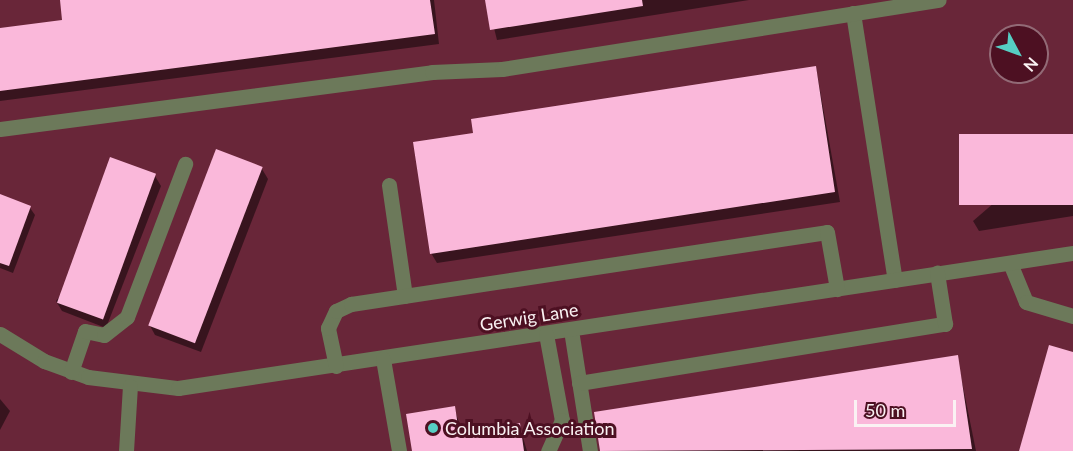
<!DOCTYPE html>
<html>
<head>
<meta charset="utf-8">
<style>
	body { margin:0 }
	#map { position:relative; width:1073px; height:451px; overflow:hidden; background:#591c2c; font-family:Lato,sans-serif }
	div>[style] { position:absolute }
	.built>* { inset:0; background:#692639 }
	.shadow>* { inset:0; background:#0007 }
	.building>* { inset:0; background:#fab8da; transform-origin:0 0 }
	.minor>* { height:15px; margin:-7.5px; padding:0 7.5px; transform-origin:7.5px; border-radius:7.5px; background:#6c795a }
	.dots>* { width:16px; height:16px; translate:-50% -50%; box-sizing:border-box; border:3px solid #4d1022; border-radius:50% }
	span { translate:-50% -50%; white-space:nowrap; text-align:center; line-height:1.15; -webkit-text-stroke:6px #4d1022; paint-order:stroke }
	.street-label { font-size:18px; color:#faf2f3 }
	.poi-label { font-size:18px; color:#faf2f3 }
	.left { translate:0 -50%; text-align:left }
	.north { position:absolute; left:989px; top:24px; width:60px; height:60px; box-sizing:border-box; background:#4d1022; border:2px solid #926a76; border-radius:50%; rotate:131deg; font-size:16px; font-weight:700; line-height:24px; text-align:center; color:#faf2f3 }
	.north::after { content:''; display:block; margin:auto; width:21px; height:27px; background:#56cec3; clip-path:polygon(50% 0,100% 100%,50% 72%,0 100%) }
	.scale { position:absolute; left:854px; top:400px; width:102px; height:27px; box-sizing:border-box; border:3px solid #faf2f3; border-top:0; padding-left:8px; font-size:18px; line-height:21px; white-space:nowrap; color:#faf2f3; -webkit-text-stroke:4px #4d1022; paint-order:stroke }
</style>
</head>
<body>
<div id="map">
	<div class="built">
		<i style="clip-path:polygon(evenodd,0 0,1073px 0,1073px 451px,0 451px,0 0,1001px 36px,1037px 36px,1037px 72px,1001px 72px,1001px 36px)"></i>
	</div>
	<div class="shadow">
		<i style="clip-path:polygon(61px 0,434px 0,439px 44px,0 101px,0 29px,64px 21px)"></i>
		<i style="clip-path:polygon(487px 0,749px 0,497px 40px)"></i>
		<i style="clip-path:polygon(816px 68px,840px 202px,437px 263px,431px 253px)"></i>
		<i style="clip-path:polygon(1073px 135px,1073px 216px,979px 231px,973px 221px)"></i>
		<i style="clip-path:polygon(262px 169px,268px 179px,201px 352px,155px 335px,149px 324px)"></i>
		<i style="clip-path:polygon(155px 176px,161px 186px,106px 328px,62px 311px,56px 301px)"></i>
		<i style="clip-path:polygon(3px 197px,30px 208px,35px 215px,13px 273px,0 268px)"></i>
		<i style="clip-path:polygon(957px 357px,976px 451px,600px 451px,595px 413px)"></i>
		<i style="clip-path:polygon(0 399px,10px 411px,0 430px)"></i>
		<i style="clip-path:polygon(454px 408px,463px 434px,519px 424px,527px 451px,413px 451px)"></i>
	</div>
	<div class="building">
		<i style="clip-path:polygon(60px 0,430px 0,435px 34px,0 91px,0 28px,62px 20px)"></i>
		<i style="clip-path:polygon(485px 0,642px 0,643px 6px,490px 30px)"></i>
		<i style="clip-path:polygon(816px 66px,835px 192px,430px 254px,413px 142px,473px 133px,471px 119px)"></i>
		<i style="left:1073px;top:134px;width:71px;height:114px;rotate:90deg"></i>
		<i style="left:216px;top:149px;width:50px;height:189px;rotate:21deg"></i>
		<i style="left:110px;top:157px;width:49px;height:155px;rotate:20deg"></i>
		<i style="clip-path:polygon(0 194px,31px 206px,9px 266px,0 263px)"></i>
		<i style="clip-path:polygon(1049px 345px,1073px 352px,1073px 451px,1019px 451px)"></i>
		<i style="clip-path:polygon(958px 355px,972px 449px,600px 451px,594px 412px)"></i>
		<i style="clip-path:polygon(455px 406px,459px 433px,520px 423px,524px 451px,412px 451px,406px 414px)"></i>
	</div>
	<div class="minor">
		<i style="left:853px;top:13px;width:270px;rotate:81.1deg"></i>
		<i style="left:0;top:129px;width:436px;rotate:-7.5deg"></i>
		<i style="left:432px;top:72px;width:70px;rotate:-2.5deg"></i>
		<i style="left:502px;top:69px;width:442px;rotate:-9deg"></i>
		<i style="left:389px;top:185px;width:112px;rotate:81.8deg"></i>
		<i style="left:1010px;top:263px;width:42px;rotate:67.7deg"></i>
		<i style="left:1026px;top:302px;width:49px;rotate:16.6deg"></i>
		<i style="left:571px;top:330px;width:122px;rotate:81.1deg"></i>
		<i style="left:0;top:334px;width:52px;rotate:31.5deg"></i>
		<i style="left:44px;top:361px;width:47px;rotate:20deg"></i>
		<i style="left:88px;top:377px;width:91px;rotate:7deg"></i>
		<i style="left:178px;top:388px;width:905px;rotate:-8.58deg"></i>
		<i style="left:546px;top:334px;width:87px;rotate:79.5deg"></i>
		<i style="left:562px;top:420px;width:34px;rotate:114deg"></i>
		<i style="left:383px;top:359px;width:93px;rotate:80.1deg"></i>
		<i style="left:336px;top:366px;width:39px;rotate:-102deg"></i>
		<i style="left:328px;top:328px;width:19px;rotate:-65deg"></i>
		<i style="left:336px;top:311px;width:17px;rotate:-25deg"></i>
		<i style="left:351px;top:304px;width:481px;rotate:-8.6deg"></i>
		<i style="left:827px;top:232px;width:58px;rotate:80deg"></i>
		<i style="left:71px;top:372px;width:43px;rotate:-71.1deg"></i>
		<i style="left:85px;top:331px;width:19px;rotate:12deg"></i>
		<i style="left:104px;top:335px;width:29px;rotate:-38deg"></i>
		<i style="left:127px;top:317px;width:164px;rotate:-69.2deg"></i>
		<i style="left:579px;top:383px;width:371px;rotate:-9.2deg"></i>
		<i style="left:945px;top:324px;width:52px;rotate:-98.9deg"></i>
		<i style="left:126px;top:451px;width:65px;rotate:-86.5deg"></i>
	</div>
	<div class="dots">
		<i style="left:433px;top:428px;background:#56cec3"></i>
	</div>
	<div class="street-label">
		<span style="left:529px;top:317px;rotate:-9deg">Gerwig Lane</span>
	</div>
	<div class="poi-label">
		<span class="left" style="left:445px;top:428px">Columbia Association</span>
	</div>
	<div class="north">N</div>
	<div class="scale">50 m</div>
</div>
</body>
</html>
